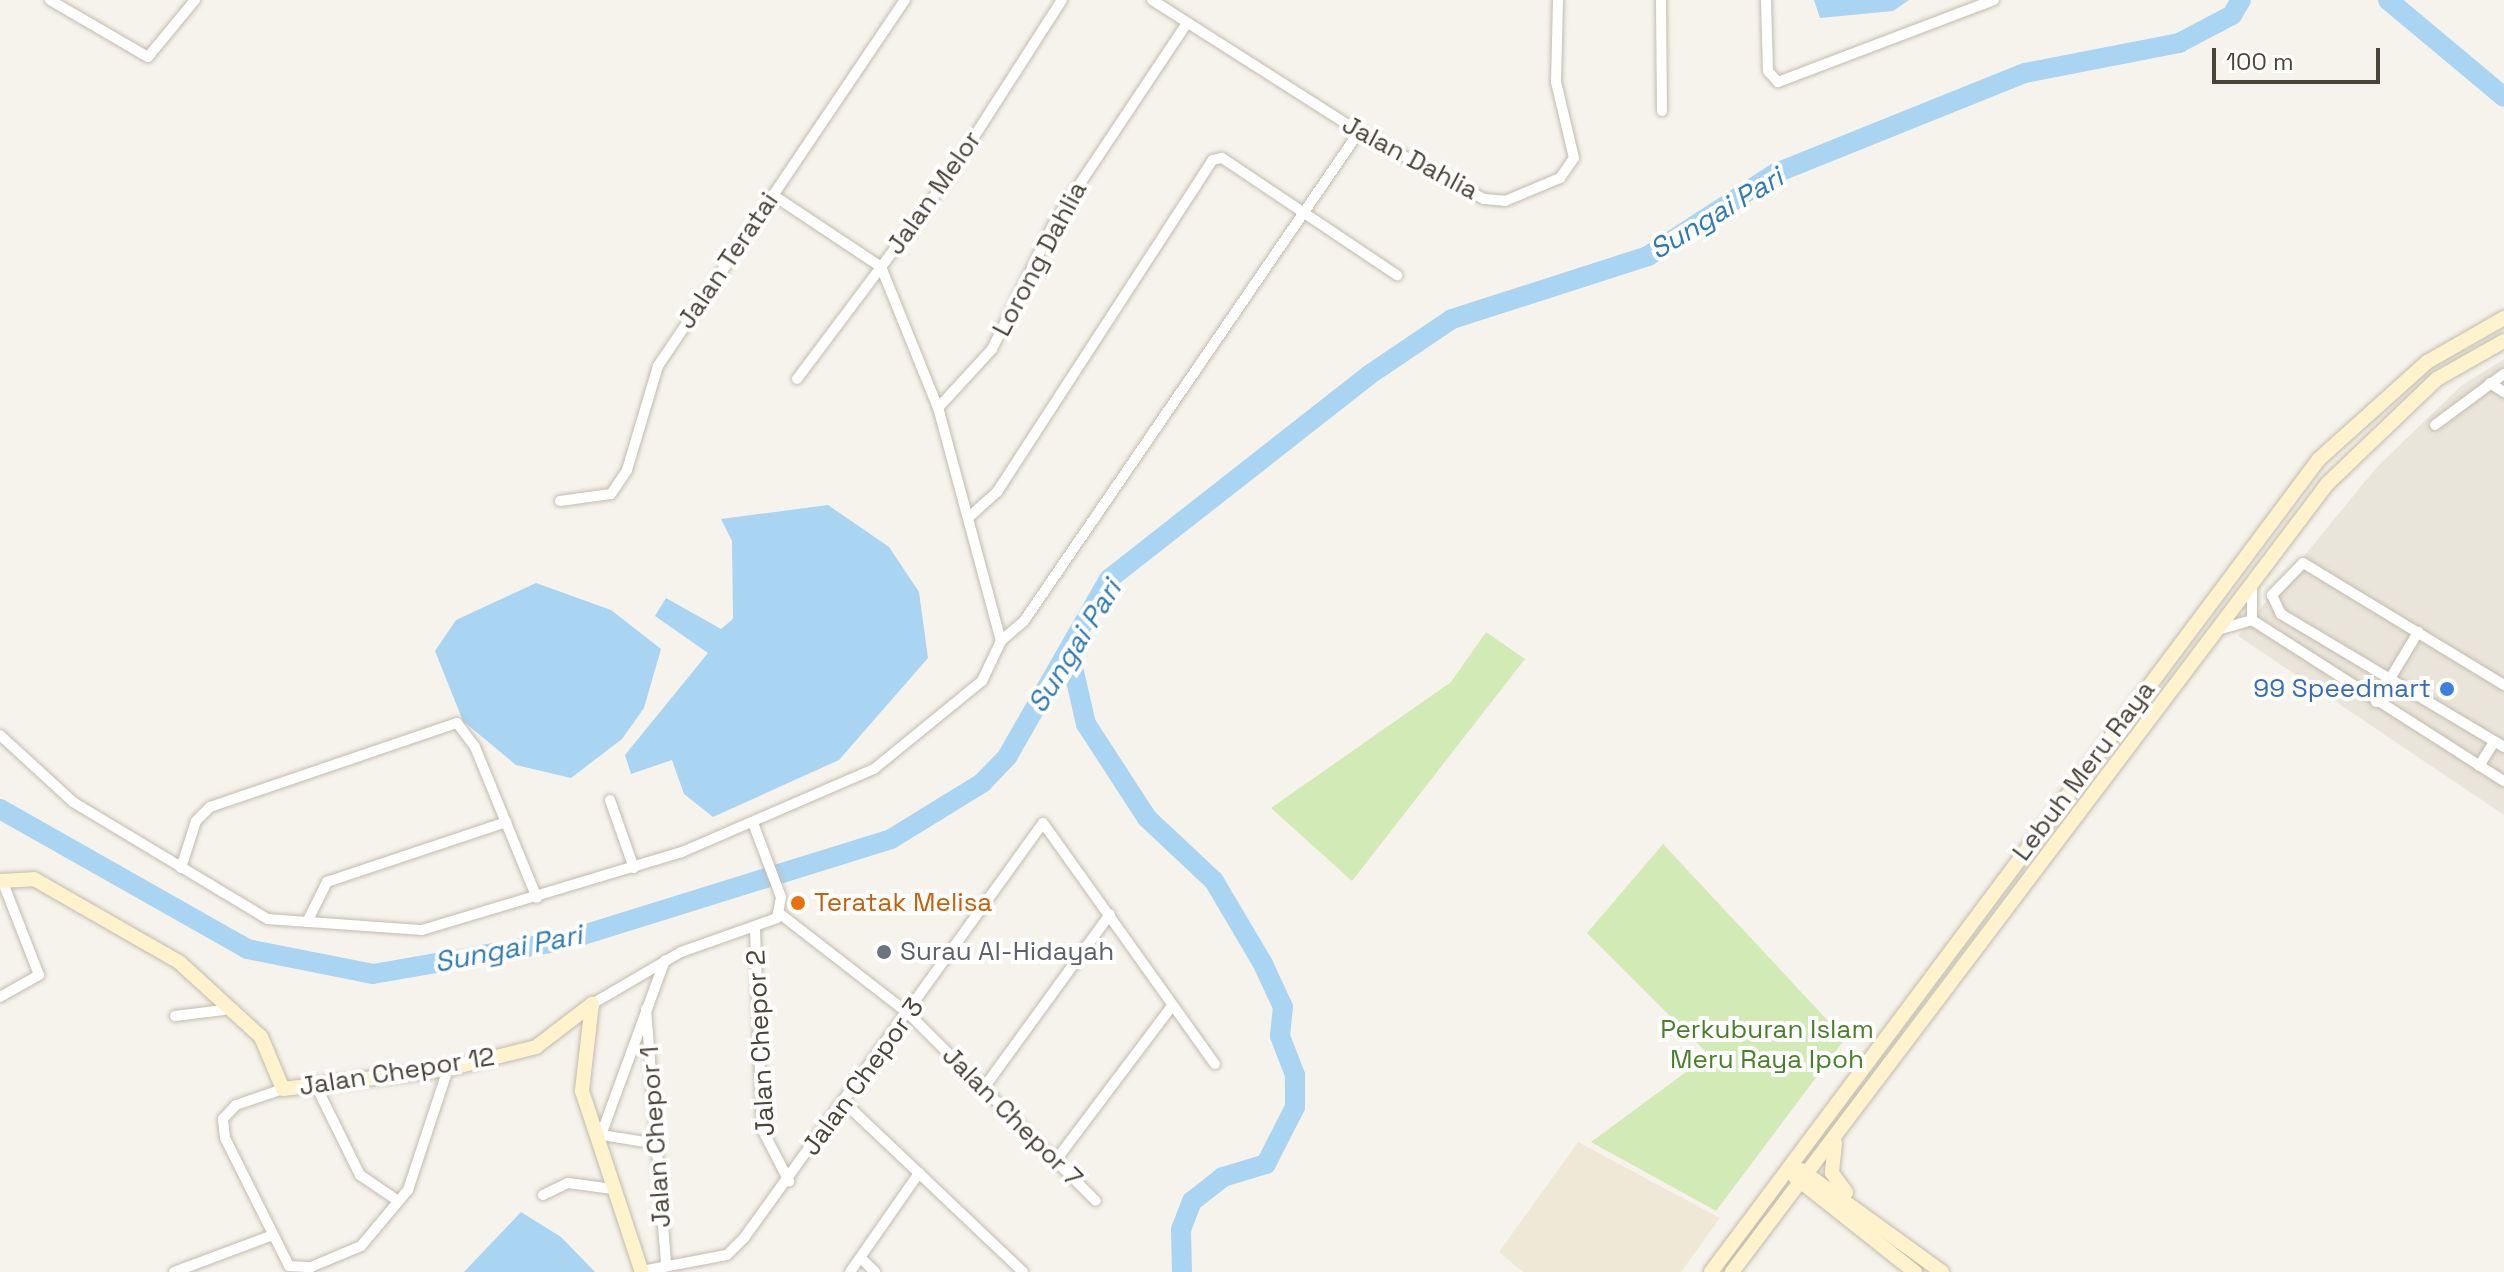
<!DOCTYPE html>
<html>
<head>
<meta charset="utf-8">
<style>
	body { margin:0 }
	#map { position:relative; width:2504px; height:1272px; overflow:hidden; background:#f6f3ec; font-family:"Space Grotesk",sans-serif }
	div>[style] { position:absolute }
	.residential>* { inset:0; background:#eae5da }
	.education>* { inset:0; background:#efe8d6 }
	.green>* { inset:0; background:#d2eab5 }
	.water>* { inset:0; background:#a9d4f2 }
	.river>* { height:20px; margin:-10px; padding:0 10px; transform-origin:10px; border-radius:10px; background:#a9d4f2 }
	.roads { filter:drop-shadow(0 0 2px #c2bbae) drop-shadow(0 0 2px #c2bbae) }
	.street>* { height:10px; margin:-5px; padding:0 5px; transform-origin:5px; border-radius:5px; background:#fff }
	.secondary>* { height:14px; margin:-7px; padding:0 7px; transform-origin:7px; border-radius:7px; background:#fff3cd }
	.dots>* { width:22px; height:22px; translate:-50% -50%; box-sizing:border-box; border:4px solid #fff; border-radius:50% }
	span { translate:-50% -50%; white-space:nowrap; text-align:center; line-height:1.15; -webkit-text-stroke:8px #fff; paint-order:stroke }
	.street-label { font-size:26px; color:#4b4439 }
	.shop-label { font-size:26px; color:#366cbe }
	.right { translate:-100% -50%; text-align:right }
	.food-label { font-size:26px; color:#c56008 }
	.left { translate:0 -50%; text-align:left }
	.worship-label { font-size:26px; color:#5b616d }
	.park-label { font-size:26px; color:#4a7f2a }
	.water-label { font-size:28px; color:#2e7ab2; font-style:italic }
	.scale { position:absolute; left:2212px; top:48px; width:168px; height:36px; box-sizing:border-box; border:4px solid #4b4439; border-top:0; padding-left:10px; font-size:24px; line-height:28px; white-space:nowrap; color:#4b4439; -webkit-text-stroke:6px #fff; paint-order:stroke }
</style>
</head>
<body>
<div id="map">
	<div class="residential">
		<i style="clip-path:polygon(2504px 359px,2504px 815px,2238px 636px,2378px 466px,2461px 386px)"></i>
	</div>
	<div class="education">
		<i style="clip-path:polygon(1578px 1142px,1720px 1218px,1681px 1272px,1523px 1272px,1499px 1252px)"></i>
	</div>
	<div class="green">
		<i style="clip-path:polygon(1486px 632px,1525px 659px,1352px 881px,1271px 808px,1451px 682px)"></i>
		<i style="clip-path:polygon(1663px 844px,1845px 1039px,1716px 1211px,1591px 1142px,1709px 1055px,1587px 933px)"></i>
	</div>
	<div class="water">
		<i style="clip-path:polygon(1814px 0,1909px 0,1893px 11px,1820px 18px)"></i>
		<i style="clip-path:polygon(828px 505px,889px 547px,919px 592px,928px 658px,839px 760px,713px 817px,684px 794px,672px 760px,631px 774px,625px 755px,708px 653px,655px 616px,666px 598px,721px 629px,733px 619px,732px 541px,721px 519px)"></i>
		<i style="clip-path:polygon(536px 583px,611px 610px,661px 649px,644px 708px,622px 739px,571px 778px,516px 765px,463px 721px,435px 651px,456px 620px)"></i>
		<i style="clip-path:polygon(521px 1212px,561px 1237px,595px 1272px,464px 1272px)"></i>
	</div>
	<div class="river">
		<i style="left:2388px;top:0;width:151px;rotate:39.9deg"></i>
		<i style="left:1069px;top:650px;width:76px;rotate:77.1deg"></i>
		<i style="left:1086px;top:724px;width:112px;rotate:57deg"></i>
		<i style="left:1147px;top:818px;width:92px;rotate:43.2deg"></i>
		<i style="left:1214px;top:881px;width:96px;rotate:59.4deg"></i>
		<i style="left:1263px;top:964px;width:47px;rotate:65.1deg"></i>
		<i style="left:1283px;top:1007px;width:29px;rotate:96deg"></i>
		<i style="left:1280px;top:1036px;width:42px;rotate:69deg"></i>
		<i style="left:1295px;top:1075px;width:32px;rotate:90deg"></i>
		<i style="left:1295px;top:1107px;width:64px;rotate:117deg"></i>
		<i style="left:1266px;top:1164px;width:45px;rotate:163.2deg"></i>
		<i style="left:1223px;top:1177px;width:39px;rotate:142deg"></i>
		<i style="left:1192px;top:1201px;width:30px;rotate:111deg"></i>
		<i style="left:1181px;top:1229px;width:43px;rotate:88.7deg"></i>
		<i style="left:0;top:809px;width:284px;rotate:29.5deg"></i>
		<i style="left:247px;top:949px;width:128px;rotate:11.2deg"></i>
		<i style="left:373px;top:974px;width:197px;rotate:-9.9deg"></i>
		<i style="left:567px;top:940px;width:339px;rotate:-17.3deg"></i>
		<i style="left:891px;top:839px;width:107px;rotate:-31.6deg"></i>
		<i style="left:982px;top:783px;width:36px;rotate:-46deg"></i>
		<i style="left:1007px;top:757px;width:205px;rotate:-60.2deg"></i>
		<i style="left:1109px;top:579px;width:330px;rotate:-38.1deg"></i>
		<i style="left:1369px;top:375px;width:100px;rotate:-34deg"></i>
		<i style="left:1452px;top:319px;width:206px;rotate:-17.8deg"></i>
		<i style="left:1648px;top:256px;width:153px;rotate:-33deg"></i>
		<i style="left:1776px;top:173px;width:268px;rotate:-21.9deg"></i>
		<i style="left:2025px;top:73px;width:157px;rotate:-11deg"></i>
		<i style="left:2179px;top:43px;width:60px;rotate:-27.8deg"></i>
		<i style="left:2232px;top:15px;width:17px;rotate:-59deg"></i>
	</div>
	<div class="roads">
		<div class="street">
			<i style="left:50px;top:0;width:113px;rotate:30.2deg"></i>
			<i style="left:148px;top:57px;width:74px;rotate:-50.5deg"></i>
			<i style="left:1152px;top:0;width:246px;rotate:32.5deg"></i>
			<i style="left:1359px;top:132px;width:142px;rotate:28.2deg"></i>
			<i style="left:1484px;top:199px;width:21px;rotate:5deg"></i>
			<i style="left:1505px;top:201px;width:60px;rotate:-22.7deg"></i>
			<i style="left:1560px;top:178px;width:24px;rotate:-55deg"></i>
			<i style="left:1574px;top:158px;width:78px;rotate:-103.3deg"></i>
			<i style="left:1556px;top:82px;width:82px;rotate:-88.6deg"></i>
			<i style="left:1661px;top:0;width:111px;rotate:89.5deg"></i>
			<i style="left:1766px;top:0;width:71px;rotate:88.4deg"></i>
			<i style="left:1768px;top:71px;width:15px;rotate:48deg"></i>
			<i style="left:1778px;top:82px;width:231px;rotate:-20.8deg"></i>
			<i style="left:797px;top:379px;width:250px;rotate:-53.1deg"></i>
			<i style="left:947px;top:179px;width:213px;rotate:-57.3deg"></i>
			<i style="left:2490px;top:383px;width:17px;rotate:33deg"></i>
			<i style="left:938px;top:408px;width:80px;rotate:-47.5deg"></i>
			<i style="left:992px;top:349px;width:143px;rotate:-63.8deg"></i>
			<i style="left:1055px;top:221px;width:238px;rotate:-56.3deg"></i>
			<i style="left:2435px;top:425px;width:86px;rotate:-36.5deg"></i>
			<i style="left:560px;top:501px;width:51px;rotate:-7.8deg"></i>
			<i style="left:611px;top:494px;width:29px;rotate:-56deg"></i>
			<i style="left:627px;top:470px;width:109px;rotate:-73.4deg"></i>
			<i style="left:658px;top:366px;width:442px;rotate:-56deg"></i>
			<i style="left:968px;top:518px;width:39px;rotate:-42deg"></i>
			<i style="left:997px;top:492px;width:396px;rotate:-57deg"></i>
			<i style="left:1213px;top:160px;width:9px;rotate:-13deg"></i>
			<i style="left:1222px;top:158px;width:211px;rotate:33.8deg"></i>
			<i style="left:2252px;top:620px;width:299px;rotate:32.6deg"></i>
			<i style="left:2252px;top:620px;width:33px;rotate:-90deg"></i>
			<i style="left:2221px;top:629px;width:32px;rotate:-16deg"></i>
			<i style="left:1001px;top:641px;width:30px;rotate:-41deg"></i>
			<i style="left:1024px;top:621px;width:593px;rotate:-55.59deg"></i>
			<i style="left:2504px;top:685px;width:235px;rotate:-148.7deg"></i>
			<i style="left:2303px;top:563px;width:45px;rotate:134.1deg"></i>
			<i style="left:2272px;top:595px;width:21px;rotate:65deg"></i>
			<i style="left:2281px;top:614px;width:260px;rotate:30.8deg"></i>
			<i style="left:2376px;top:702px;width:82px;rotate:-59deg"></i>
			<i style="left:0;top:735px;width:99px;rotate:42.5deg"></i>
			<i style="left:73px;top:802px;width:227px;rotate:31deg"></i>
			<i style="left:268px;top:919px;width:154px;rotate:4.1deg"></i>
			<i style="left:422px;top:930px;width:271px;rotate:-16.7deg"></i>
			<i style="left:682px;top:852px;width:209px;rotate:-23.4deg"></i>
			<i style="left:874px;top:769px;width:139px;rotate:-39.2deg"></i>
			<i style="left:982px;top:681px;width:44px;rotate:-64.6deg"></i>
			<i style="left:1001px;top:641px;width:241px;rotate:-105.1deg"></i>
			<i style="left:938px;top:408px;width:152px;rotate:-112deg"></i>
			<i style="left:881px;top:267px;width:130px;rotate:-146.3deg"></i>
			<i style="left:2479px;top:766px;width:25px;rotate:-58deg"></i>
			<i style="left:610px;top:800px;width:72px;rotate:70.6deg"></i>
			<i style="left:181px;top:868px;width:49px;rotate:-72.3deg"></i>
			<i style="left:196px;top:821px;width:20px;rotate:-45deg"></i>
			<i style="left:210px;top:807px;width:261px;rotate:-18.8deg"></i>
			<i style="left:457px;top:723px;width:30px;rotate:53deg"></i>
			<i style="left:475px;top:747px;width:163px;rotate:67.7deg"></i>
			<i style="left:779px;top:913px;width:165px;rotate:37.8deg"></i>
			<i style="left:909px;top:1014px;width:264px;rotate:45deg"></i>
			<i style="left:307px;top:922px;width:45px;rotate:-63.4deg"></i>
			<i style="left:327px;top:882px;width:189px;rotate:-18.5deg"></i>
			<i style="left:755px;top:929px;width:200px;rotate:88deg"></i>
			<i style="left:762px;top:1129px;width:59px;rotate:62.6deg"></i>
			<i style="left:0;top:997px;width:45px;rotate:-29.4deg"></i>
			<i style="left:39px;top:975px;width:102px;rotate:-111.3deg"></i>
			<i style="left:592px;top:1004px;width:103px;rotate:-30.3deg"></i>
			<i style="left:681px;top:952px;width:102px;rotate:-19.5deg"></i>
			<i style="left:777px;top:918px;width:21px;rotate:-79deg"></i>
			<i style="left:781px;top:897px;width:79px;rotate:-110.7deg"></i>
			<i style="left:646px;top:1009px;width:257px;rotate:85.5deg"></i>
			<i style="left:175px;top:1016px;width:57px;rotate:-7deg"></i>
			<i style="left:316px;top:1086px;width:99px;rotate:63.7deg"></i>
			<i style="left:360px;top:1175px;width:46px;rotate:34.4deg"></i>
			<i style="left:283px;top:1089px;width:50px;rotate:161.2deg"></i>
			<i style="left:236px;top:1105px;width:19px;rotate:133deg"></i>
			<i style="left:223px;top:1119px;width:19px;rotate:84deg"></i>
			<i style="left:225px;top:1138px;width:143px;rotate:63.4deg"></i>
			<i style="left:289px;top:1266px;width:22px;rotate:3deg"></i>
			<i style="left:311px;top:1267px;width:54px;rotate:-22.8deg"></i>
			<i style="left:361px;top:1246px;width:73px;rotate:-50deg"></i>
			<i style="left:408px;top:1190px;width:127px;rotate:-71.7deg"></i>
			<i style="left:983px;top:1089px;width:216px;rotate:-54deg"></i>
			<i style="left:846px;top:1104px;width:244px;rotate:43.5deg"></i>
			<i style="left:658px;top:1144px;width:58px;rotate:-171deg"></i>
			<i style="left:601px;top:1135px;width:186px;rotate:-69.9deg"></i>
			<i style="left:1056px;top:1160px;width:193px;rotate:-53deg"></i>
			<i style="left:543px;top:1195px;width:28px;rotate:-26deg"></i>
			<i style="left:568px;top:1183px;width:45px;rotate:7.6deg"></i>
			<i style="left:861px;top:1258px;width:20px;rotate:45deg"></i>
			<i style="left:642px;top:1271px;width:86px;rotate:-10.7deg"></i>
			<i style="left:727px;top:1255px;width:24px;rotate:-45deg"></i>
			<i style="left:744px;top:1238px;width:511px;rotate:-54.23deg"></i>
			<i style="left:1043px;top:823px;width:296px;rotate:54.5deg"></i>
			<i style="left:174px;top:1272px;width:106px;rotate:-20.5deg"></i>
			<i style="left:850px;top:1272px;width:121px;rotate:-55.1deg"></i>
		</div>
		<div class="secondary">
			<i style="left:0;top:881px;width:34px;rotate:-3deg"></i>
			<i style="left:34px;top:879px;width:167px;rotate:29.8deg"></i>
			<i style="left:179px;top:962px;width:111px;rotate:42.4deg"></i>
			<i style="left:261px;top:1037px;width:56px;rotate:67.1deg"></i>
			<i style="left:283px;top:1089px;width:166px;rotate:-6.9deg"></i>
			<i style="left:448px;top:1069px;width:91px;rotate:-14deg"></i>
			<i style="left:536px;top:1047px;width:71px;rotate:-37.5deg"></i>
			<i style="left:592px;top:1004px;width:88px;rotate:96.6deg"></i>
			<i style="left:582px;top:1091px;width:191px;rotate:71.7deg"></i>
			<i style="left:1835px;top:1143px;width:30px;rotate:96deg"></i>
			<i style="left:1832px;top:1173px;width:24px;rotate:54deg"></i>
			<i style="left:1801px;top:1170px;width:174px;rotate:35.9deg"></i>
			<i style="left:1795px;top:1177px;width:153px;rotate:38.4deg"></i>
			<i style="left:1711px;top:1272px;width:1015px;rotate:-53.21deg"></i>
			<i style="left:2319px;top:459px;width:145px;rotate:-41.9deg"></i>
			<i style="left:2427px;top:362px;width:89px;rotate:-29.7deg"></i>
			<i style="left:1732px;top:1272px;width:987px;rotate:-52.94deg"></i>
			<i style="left:2327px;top:484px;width:152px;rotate:-43.7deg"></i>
			<i style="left:2437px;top:379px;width:77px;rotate:-29.6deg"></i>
		</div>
	</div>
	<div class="dots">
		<i style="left:2447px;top:689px;background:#3f7fe0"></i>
		<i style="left:798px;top:903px;background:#e8710a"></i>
		<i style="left:884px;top:952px;background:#6b7280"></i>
	</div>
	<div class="street-label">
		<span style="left:1410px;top:158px;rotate:28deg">Jalan Dahlia</span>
		<span style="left:934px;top:193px;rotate:-55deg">Jalan Melor</span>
		<span style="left:1040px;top:259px;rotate:-62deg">Lorong Dahlia</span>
		<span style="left:728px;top:261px;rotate:-56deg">Jalan Teratai</span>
		<span style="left:2084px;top:771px;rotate:-53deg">Lebuh Meru Raya</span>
		<span style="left:761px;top:1043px;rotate:-93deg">Jalan Chepor 2</span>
		<span style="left:397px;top:1072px;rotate:-9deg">Jalan Chepor 12</span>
		<span style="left:863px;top:1077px;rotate:-54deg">Jalan Chepor 3</span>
		<span style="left:1012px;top:1117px;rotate:45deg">Jalan Chepor 7</span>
		<span style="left:656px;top:1137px;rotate:-94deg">Jalan Chepor 1</span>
	</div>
	<div class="shop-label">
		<span class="right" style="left:2431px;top:689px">99 Speedmart</span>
	</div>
	<div class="food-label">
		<span class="left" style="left:814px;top:903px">Teratak Melisa</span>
	</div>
	<div class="worship-label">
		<span class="left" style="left:900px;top:952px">Surau Al-Hidayah</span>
	</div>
	<div class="park-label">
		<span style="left:1767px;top:1045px">Perkuburan Islam<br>Meru Raya Ipoh</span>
	</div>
	<div class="water-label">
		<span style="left:1716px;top:213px;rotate:-31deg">Sungai Pari</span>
		<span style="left:1074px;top:646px;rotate:-58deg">Sungai Pari</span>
		<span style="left:508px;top:948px;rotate:-11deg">Sungai Pari</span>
	</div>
	<div class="scale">100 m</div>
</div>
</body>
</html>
